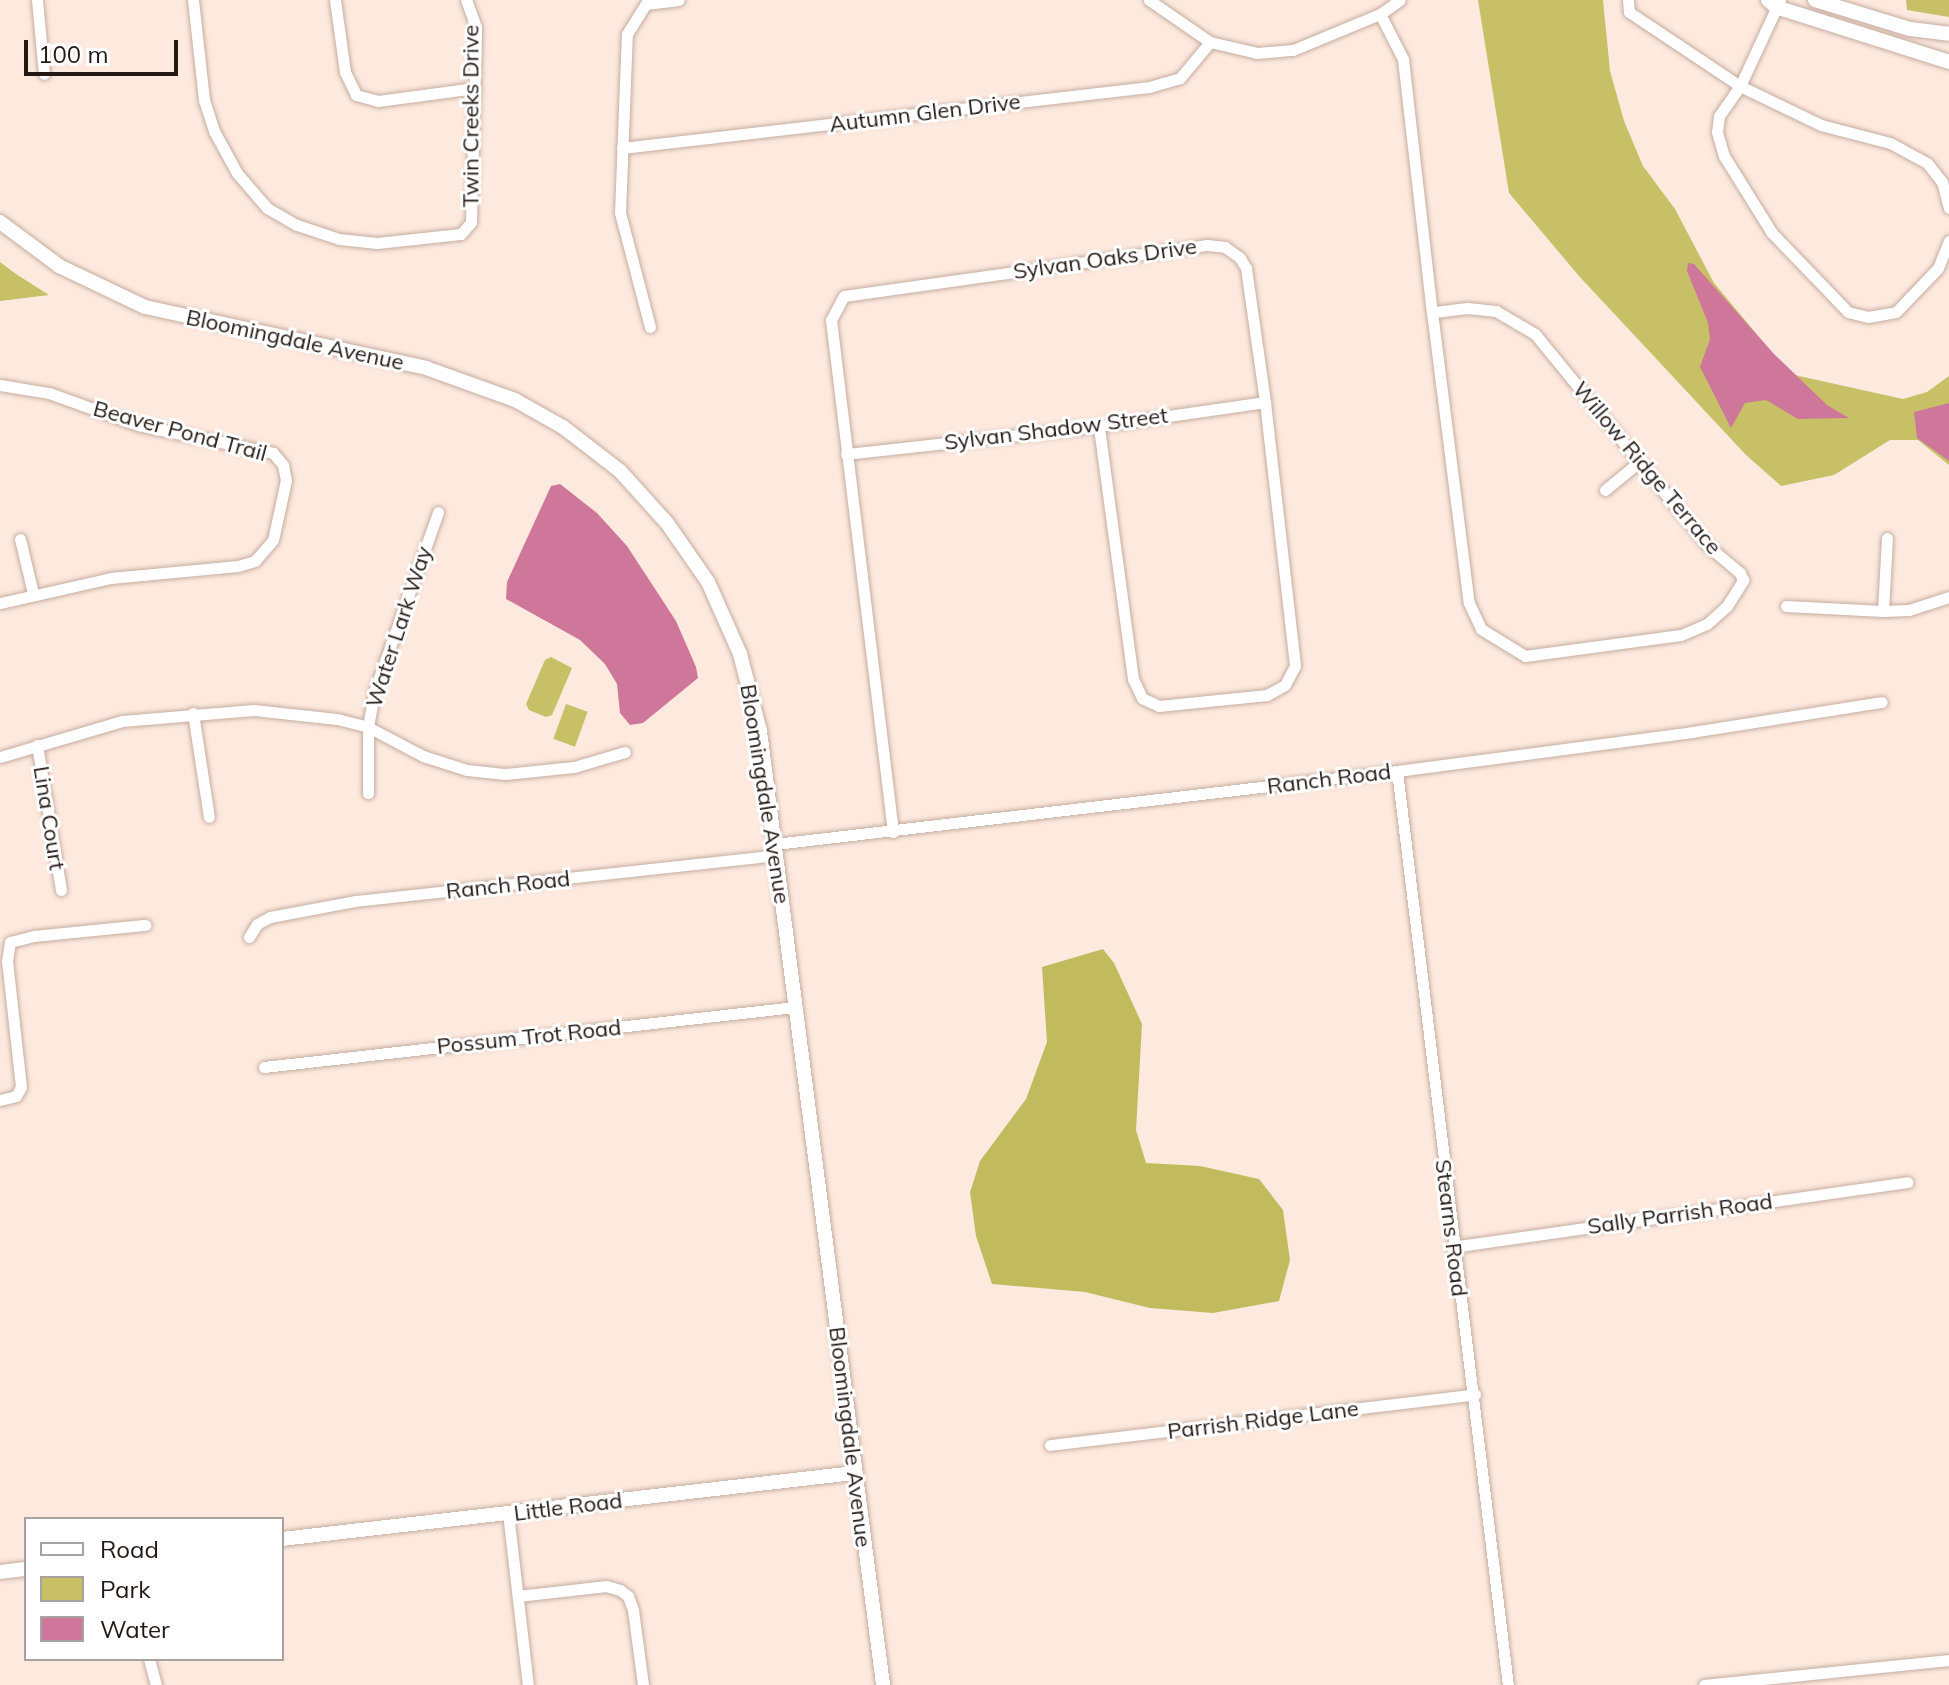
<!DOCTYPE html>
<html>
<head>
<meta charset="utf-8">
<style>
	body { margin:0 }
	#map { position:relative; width:1949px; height:1685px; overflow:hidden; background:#fde9de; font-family:Mulish,sans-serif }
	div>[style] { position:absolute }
	.green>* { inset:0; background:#c8c066; transform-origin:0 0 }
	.forest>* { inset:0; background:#c2bb5e }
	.water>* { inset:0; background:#ce779a }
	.roads { filter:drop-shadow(0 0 2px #c5ada0) drop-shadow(0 0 2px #c5ada0) }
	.street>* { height:11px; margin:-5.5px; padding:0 5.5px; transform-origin:5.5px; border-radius:5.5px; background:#fff }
	.secondary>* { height:14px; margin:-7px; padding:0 7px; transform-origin:7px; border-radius:7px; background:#fff }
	span { translate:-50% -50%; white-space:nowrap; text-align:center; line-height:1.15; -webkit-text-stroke:6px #fff; paint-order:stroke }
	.street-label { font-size:22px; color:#221915 }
	.legend { position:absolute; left:24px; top:1517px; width:260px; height:144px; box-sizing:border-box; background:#fff; border:2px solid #a7a3a1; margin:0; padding:10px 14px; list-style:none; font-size:24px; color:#221915 }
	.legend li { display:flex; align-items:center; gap:16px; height:40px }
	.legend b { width:40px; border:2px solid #a7a3a1 }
	.scale { position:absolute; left:24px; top:40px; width:154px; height:36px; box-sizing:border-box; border:4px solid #221915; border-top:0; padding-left:10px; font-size:24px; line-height:28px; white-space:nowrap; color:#221915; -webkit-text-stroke:6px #fff; paint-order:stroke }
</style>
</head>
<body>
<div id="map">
	<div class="green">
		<i style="clip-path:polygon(1478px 0,1603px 0,1610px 71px,1624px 121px,1643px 166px,1675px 209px,1714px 283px,1790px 374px,1903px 399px,1927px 392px,1949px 376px,1949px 465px,1918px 440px,1890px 440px,1834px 475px,1781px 486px,1746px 455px,1579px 276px,1509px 193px)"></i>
		<i style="clip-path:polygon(1906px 0,1949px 0,1949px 17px,1907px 10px)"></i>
		<i style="clip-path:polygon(0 262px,16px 274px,49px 295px,0 301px)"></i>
		<i style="clip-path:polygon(551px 657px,572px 668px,552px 715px,546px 717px,529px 710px,526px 704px,545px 660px)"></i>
		<i style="left:566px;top:704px;width:23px;height:37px;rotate:20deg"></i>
	</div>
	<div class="forest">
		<i style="clip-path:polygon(1103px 949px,1114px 963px,1142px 1024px,1136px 1130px,1146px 1163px,1200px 1166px,1259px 1179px,1283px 1210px,1290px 1260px,1279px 1301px,1213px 1313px,1150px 1308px,1085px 1292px,992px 1284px,976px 1236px,970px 1192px,980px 1161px,1026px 1099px,1047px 1042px,1042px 967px)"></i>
	</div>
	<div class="water">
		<i style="clip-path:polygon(1688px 263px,1694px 264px,1774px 354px,1827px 405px,1849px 418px,1798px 419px,1766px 400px,1745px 403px,1731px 428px,1700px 367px,1710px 339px,1708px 323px,1687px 271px)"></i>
		<i style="clip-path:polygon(1949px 403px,1949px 461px,1917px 438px,1914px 412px)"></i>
		<i style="clip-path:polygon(560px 484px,597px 513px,627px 546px,676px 621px,696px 667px,698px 678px,643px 723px,630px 725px,620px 713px,617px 684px,605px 664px,580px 640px,506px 599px,507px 582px,551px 486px)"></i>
	</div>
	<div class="roads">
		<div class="street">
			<i style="left:37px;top:0;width:74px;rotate:84.6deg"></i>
			<i style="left:193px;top:0;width:101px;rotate:83.7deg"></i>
			<i style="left:204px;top:100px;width:33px;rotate:72deg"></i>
			<i style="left:214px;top:131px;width:48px;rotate:61.3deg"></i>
			<i style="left:237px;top:173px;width:46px;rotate:49.4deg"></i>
			<i style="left:267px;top:208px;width:34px;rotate:30deg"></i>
			<i style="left:297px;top:225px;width:44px;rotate:18.4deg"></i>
			<i style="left:339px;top:239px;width:38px;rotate:6deg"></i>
			<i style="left:377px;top:243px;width:84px;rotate:-6.1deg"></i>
			<i style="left:461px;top:234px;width:16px;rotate:-50deg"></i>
			<i style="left:471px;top:222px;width:195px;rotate:-88.5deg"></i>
			<i style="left:476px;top:27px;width:29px;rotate:-110deg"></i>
			<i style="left:335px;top:0;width:73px;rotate:82.1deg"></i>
			<i style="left:345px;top:72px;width:25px;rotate:64deg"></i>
			<i style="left:356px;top:95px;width:23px;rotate:15deg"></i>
			<i style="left:378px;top:101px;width:98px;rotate:-7.6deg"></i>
			<i style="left:1149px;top:0;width:74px;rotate:34.5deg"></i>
			<i style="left:1210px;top:42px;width:48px;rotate:13.2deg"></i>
			<i style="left:1257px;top:53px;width:36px;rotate:-5deg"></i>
			<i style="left:1293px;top:50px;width:94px;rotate:-22.5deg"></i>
			<i style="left:1380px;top:14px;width:24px;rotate:-35deg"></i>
			<i style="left:1628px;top:0;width:12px;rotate:85deg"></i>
			<i style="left:1629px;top:12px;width:133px;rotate:33.7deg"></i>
			<i style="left:1740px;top:86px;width:95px;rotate:-65.1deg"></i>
			<i style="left:1380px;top:14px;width:51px;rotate:62.9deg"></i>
			<i style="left:1403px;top:59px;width:255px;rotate:83.5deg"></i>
			<i style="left:1432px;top:312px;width:293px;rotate:82.8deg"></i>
			<i style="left:1469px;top:603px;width:29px;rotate:65deg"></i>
			<i style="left:1481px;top:629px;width:52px;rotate:31.5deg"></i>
			<i style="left:1525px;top:656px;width:157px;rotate:-7.7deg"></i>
			<i style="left:1681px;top:635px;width:28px;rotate:-23deg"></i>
			<i style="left:1707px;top:624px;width:27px;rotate:-42deg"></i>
			<i style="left:1727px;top:606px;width:31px;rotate:-58deg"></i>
			<i style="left:1743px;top:580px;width:8px;rotate:-113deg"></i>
			<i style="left:1740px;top:573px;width:42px;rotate:-139.8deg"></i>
			<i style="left:1708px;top:546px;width:274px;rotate:-129.2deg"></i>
			<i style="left:1535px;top:334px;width:45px;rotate:-149.5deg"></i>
			<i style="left:1496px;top:311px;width:29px;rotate:-174deg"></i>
			<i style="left:1467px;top:308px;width:35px;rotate:173deg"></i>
			<i style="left:622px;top:148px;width:531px;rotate:-6.6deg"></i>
			<i style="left:1149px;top:87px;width:32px;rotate:-16deg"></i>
			<i style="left:1180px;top:78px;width:47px;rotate:-50.2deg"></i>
			<i style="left:1949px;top:208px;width:27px;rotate:-105deg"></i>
			<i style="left:1942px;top:182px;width:24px;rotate:-128deg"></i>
			<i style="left:1927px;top:163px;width:42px;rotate:-151.6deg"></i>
			<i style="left:1890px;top:143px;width:71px;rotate:-165.4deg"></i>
			<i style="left:1821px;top:125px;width:90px;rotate:-154.3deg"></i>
			<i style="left:1740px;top:86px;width:37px;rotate:125deg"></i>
			<i style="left:1719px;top:116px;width:16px;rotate:97deg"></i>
			<i style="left:1717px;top:132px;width:25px;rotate:74deg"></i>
			<i style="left:1724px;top:156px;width:91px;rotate:58.1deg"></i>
			<i style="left:1772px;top:233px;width:110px;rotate:46.1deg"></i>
			<i style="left:1848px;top:312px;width:21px;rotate:14deg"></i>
			<i style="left:1868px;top:317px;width:28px;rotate:-10deg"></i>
			<i style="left:1896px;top:312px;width:61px;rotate:-46.3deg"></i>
			<i style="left:1938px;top:268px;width:29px;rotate:-68deg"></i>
			<i style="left:650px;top:327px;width:118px;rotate:-104.7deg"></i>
			<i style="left:620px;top:213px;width:179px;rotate:-87.8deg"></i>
			<i style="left:627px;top:34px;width:36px;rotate:-58deg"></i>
			<i style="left:646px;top:4px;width:33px;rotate:-7deg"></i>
			<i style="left:0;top:385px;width:50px;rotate:9.3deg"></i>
			<i style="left:49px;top:393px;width:95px;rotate:19.8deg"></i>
			<i style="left:138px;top:425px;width:138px;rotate:11.7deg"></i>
			<i style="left:273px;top:453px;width:16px;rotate:50deg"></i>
			<i style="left:283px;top:465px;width:15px;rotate:79deg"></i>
			<i style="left:286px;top:480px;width:61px;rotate:102.2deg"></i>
			<i style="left:273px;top:540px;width:28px;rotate:131deg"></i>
			<i style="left:255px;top:561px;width:18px;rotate:164deg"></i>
			<i style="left:238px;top:566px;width:128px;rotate:174.6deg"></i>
			<i style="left:111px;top:578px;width:114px;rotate:167.3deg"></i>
			<i style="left:846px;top:454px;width:255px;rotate:-6.3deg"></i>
			<i style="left:1099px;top:426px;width:168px;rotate:-8.2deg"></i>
			<i style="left:1605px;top:490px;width:44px;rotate:-39.5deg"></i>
			<i style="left:20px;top:539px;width:56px;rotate:76.5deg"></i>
			<i style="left:1786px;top:606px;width:97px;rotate:3deg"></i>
			<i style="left:1883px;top:611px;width:26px;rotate:-2deg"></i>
			<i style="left:1909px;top:610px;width:42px;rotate:-18deg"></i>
			<i style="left:1883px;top:611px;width:73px;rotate:-86.9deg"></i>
			<i style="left:193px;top:713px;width:105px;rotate:81.3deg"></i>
			<i style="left:37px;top:745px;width:147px;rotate:80.6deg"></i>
			<i style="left:0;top:757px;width:127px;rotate:-16.4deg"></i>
			<i style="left:122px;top:721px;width:132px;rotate:-4.8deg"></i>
			<i style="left:254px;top:710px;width:83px;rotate:6.2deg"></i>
			<i style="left:337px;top:719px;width:32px;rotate:14deg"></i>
			<i style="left:368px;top:727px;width:62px;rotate:27.8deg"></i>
			<i style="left:423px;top:756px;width:46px;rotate:17.7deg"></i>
			<i style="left:467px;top:770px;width:39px;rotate:6deg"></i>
			<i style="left:506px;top:774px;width:68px;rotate:-5.9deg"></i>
			<i style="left:574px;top:767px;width:53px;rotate:-16.4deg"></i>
			<i style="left:1397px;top:771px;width:921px;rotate:83.08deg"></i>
			<i style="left:368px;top:793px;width:66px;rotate:-90deg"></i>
			<i style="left:368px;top:727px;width:36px;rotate:-80deg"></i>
			<i style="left:374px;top:692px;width:191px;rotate:-70.4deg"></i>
			<i style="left:893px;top:832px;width:516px;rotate:-96.9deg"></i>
			<i style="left:831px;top:320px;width:27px;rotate:-62deg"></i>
			<i style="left:844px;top:296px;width:367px;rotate:-8deg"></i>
			<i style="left:1207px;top:245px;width:18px;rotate:6deg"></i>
			<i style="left:1225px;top:247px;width:19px;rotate:36deg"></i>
			<i style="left:1240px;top:258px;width:12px;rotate:59deg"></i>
			<i style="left:1246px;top:268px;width:135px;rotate:81.9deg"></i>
			<i style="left:1265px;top:402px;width:266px;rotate:83.5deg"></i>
			<i style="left:1295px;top:666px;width:21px;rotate:118deg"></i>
			<i style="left:1285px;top:685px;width:21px;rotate:151deg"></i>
			<i style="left:1267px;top:695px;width:109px;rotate:174.2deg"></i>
			<i style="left:1159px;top:706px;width:19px;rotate:-155deg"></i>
			<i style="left:1142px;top:698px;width:21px;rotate:-115deg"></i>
			<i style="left:1133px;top:679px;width:255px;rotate:-97.7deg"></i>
			<i style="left:775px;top:844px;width:626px;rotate:-6.69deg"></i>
			<i style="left:1397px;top:771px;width:298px;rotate:-7.5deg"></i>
			<i style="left:1692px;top:732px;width:192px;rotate:-9deg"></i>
			<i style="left:249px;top:937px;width:15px;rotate:-58deg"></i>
			<i style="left:257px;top:924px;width:15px;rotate:-28deg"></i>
			<i style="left:270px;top:917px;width:86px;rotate:-10.7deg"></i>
			<i style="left:355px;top:901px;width:424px;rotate:-6.2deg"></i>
			<i style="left:264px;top:1067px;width:534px;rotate:-6.45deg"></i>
			<i style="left:0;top:1100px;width:16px;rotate:-14deg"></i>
			<i style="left:16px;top:1096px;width:10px;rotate:-61deg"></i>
			<i style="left:21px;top:1087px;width:127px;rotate:-96.3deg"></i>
			<i style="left:7px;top:961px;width:19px;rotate:-81deg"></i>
			<i style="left:10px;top:942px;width:25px;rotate:-14deg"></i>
			<i style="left:34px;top:936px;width:112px;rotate:-5.7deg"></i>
			<i style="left:1452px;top:1247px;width:460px;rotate:-8.1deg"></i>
			<i style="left:1050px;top:1445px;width:428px;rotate:-6.8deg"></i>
			<i style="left:508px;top:1513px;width:173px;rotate:83.4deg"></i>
			<i style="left:518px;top:1596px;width:89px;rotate:-6.5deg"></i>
			<i style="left:606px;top:1586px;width:15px;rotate:16deg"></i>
			<i style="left:620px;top:1590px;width:10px;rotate:37deg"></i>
			<i style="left:628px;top:1596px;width:15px;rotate:70deg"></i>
			<i style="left:633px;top:1610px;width:76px;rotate:82.4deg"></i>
			<i style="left:149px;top:1659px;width:27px;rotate:75deg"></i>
			<i style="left:1704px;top:1685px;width:246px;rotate:-5.8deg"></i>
		</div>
		<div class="secondary">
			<i style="left:1768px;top:0;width:11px;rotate:41deg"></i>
			<i style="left:1776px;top:7px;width:182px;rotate:17.6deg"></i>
			<i style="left:1815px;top:0;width:99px;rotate:17deg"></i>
			<i style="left:1910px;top:29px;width:39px;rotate:7deg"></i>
			<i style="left:0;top:222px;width:74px;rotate:36.7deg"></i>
			<i style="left:59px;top:266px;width:95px;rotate:25.5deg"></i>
			<i style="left:145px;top:307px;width:288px;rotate:12.2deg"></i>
			<i style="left:426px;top:368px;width:95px;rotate:19.8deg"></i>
			<i style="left:515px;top:400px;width:55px;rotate:29.4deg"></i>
			<i style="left:563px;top:427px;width:72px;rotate:37.7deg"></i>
			<i style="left:620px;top:471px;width:70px;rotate:47.9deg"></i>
			<i style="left:667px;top:523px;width:72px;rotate:55.2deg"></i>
			<i style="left:708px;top:582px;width:79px;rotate:66deg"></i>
			<i style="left:740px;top:654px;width:80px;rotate:75.4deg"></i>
			<i style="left:760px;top:731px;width:962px;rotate:82.65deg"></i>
			<i style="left:282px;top:1539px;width:576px;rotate:-6.58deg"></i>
			<i style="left:0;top:1572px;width:26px;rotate:-7deg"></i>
		</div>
	</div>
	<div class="street-label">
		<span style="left:925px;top:113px;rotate:-7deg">Autumn Glen Drive</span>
		<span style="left:471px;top:116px;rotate:-90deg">Twin Creeks Drive</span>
		<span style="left:1105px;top:259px;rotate:-8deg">Sylvan Oaks Drive</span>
		<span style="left:295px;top:340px;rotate:12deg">Bloomingdale Avenue</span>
		<span style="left:1056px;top:429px;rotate:-7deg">Sylvan Shadow Street</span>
		<span style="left:180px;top:431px;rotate:15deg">Beaver Pond Trail</span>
		<span style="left:1647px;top:468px;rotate:50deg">Willow Ridge Terrace</span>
		<span style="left:399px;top:627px;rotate:-72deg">Water Lark Way</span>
		<span style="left:1329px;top:779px;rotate:-7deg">Ranch Road</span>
		<span style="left:765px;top:794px;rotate:81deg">Bloomingdale Avenue</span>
		<span style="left:49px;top:818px;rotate:81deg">Lina Court</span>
		<span style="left:508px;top:885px;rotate:-6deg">Ranch Road</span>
		<span style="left:529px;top:1037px;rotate:-6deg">Possum Trot Road</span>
		<span style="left:1680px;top:1214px;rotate:-8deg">Sally Parrish Road</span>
		<span style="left:1451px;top:1228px;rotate:83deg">Stearns Road</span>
		<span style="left:1263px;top:1420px;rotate:-7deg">Parrish Ridge Lane</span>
		<span style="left:850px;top:1437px;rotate:83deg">Bloomingdale Avenue</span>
		<span style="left:568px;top:1507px;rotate:-7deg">Little Road</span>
	</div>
	<ul class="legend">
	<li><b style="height:10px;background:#fff"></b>Road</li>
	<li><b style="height:22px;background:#c8c066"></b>Park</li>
	<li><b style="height:22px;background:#ce779a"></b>Water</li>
	</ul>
	<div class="scale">100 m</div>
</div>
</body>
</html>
